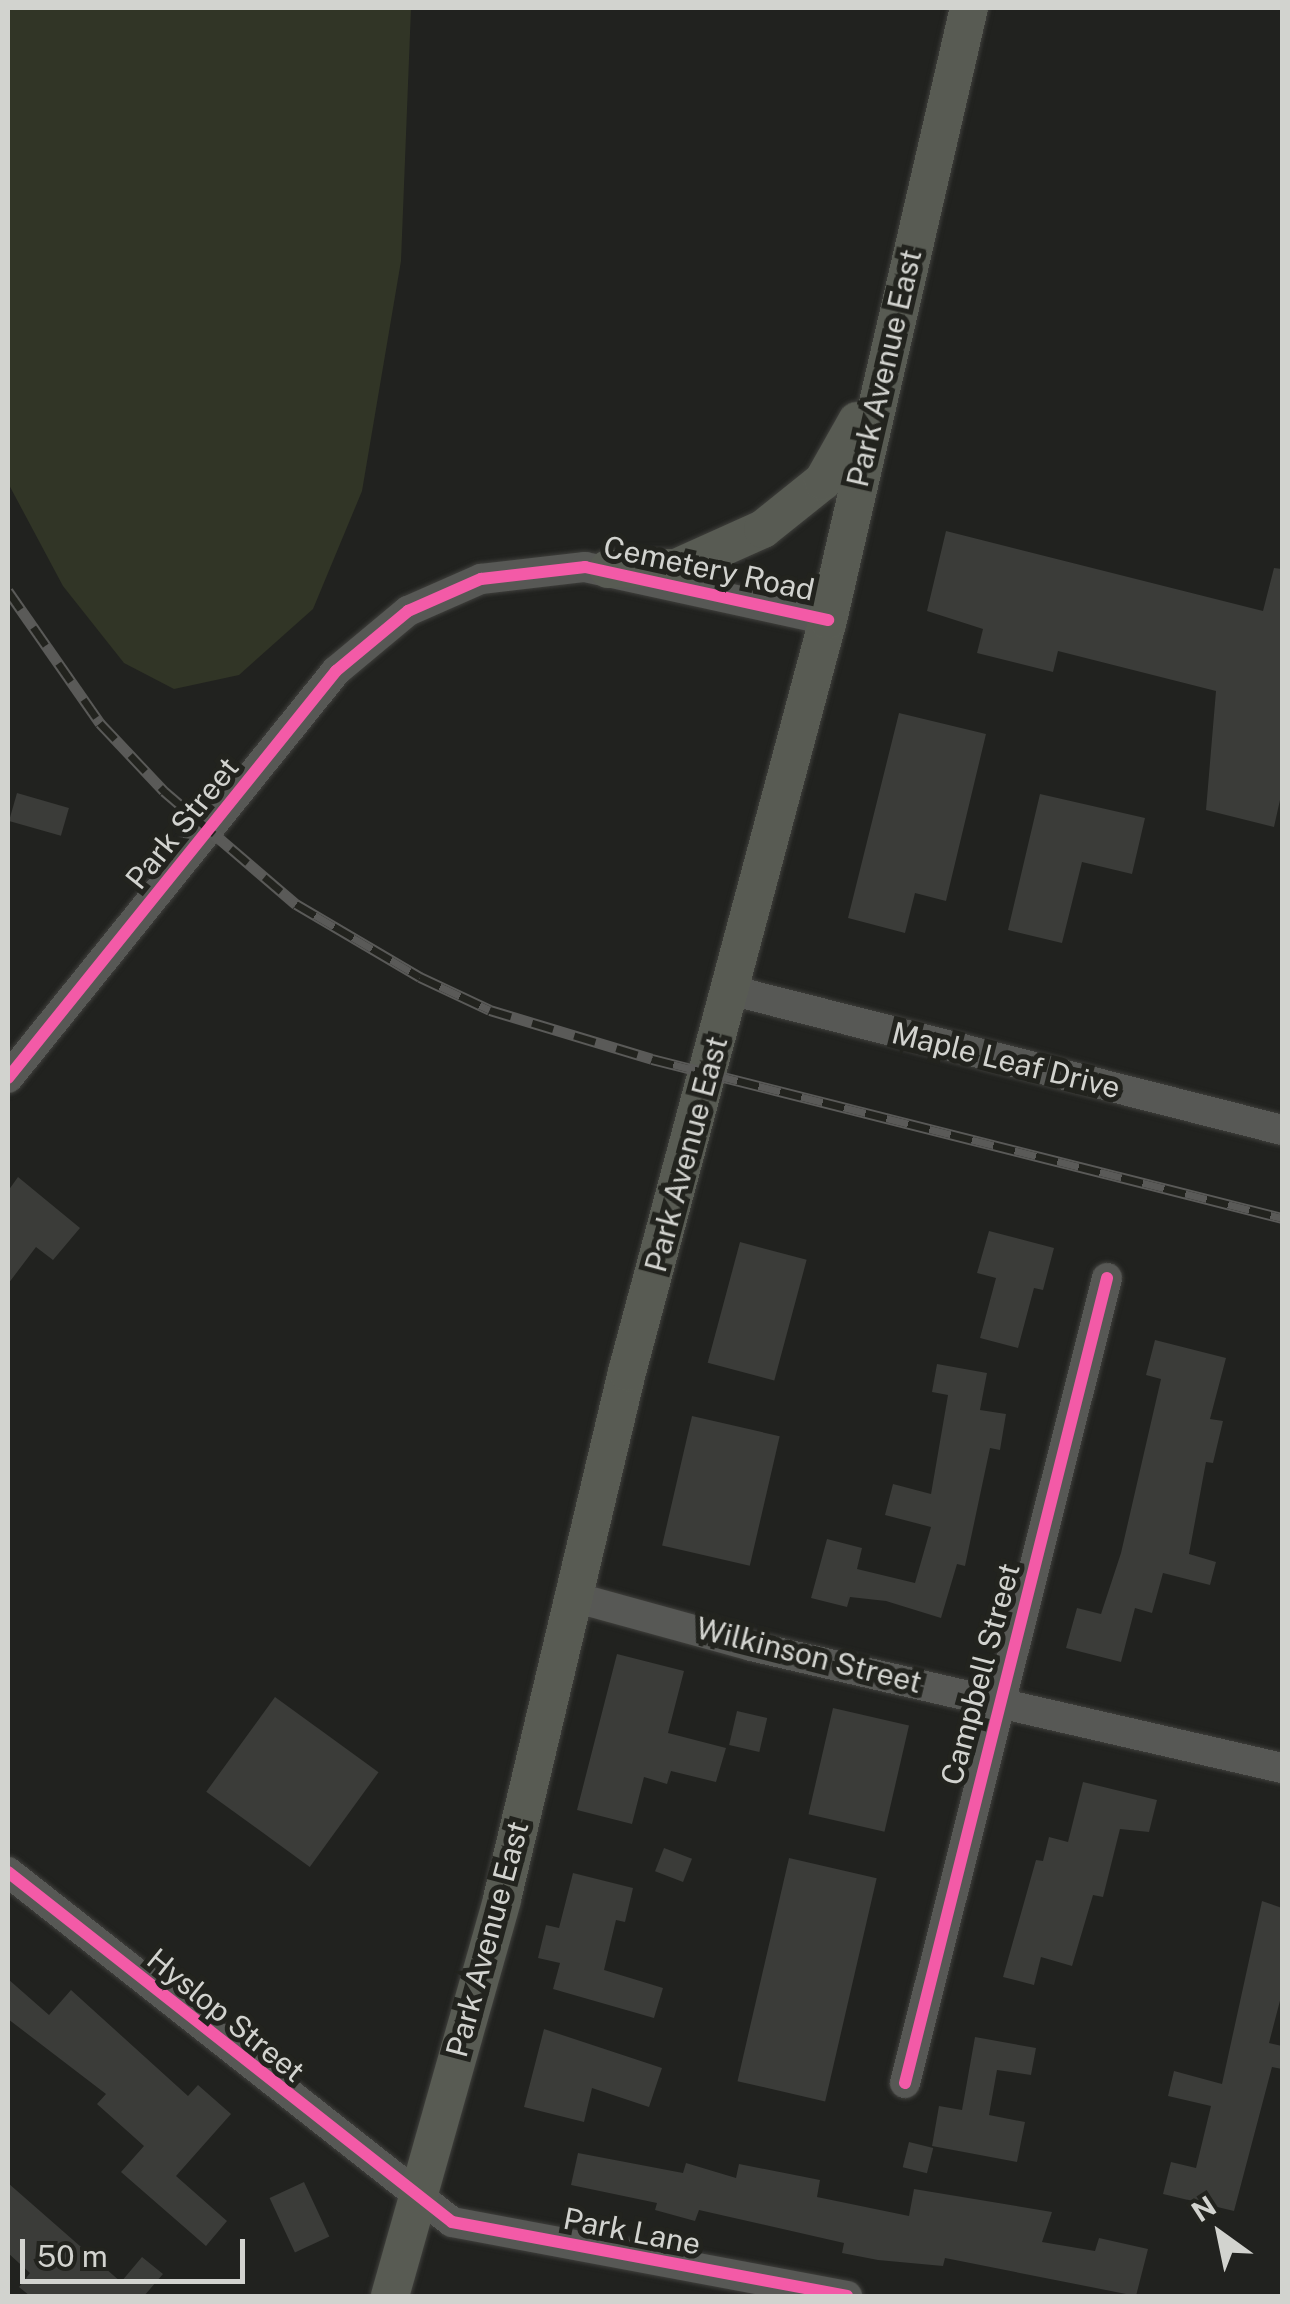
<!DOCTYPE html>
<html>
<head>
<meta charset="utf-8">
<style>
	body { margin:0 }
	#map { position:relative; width:1290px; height:2304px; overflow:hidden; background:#21221f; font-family:"Public Sans",sans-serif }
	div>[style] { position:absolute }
	.green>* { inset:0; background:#313526 }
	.building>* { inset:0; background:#3b3c39; transform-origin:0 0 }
	.roads { filter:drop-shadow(0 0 2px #3f3f3c) drop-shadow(0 0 2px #3f3f3c) }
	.minor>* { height:30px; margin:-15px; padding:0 15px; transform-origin:15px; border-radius:15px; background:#575855 }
	.major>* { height:38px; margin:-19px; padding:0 19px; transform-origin:19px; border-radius:19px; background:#585b53 }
	.rail>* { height:11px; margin-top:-5.5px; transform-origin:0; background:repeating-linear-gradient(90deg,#22231e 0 22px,#5a5a58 0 44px); box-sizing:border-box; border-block:2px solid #5a5a58 }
	.cycleway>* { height:12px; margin:-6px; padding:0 6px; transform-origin:6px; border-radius:6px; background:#f35aa7 }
	span { translate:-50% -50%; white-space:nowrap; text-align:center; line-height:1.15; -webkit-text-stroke:10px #22231e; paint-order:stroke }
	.street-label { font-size:30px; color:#d2d3cf }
	.frame { position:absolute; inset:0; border:10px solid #d2d3cf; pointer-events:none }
	.north { position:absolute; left:1170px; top:2184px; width:100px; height:100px; -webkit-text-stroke:8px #22231e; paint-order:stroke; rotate:327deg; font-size:28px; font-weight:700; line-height:40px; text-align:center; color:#d2d3cf }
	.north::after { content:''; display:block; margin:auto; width:35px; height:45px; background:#d2d3cf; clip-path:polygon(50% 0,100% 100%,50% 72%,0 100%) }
	.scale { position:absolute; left:20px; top:2239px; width:225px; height:45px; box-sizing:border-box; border:5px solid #d2d3cf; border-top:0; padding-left:12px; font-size:30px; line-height:35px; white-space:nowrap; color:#d2d3cf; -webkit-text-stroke:8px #22231e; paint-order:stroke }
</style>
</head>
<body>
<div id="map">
	<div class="green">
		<i style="clip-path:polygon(8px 8px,411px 8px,401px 261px,362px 491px,313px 609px,239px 675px,174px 689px,124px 663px,63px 586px,8px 483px)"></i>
	</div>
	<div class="building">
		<i style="clip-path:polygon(946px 531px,1263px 611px,1274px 568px,1282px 569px,1282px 791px,1274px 827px,1206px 810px,1216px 691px,1058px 651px,1053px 672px,977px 653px,983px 629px,927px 611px)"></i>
		<i style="clip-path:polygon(899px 713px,986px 734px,946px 901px,915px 893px,905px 933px,848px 918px)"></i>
		<i style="left:17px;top:793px;width:54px;height:29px;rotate:16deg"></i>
		<i style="clip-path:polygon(1040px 794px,1145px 818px,1132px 874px,1082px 862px,1062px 943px,1008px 930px)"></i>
		<i style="clip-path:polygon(18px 1177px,80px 1228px,53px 1260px,36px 1247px,8px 1284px,8px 1191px)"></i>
		<i style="clip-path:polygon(989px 1231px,1054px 1248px,1043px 1290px,1034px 1288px,1018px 1348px,980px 1338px,996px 1278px,977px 1273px)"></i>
		<i style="left:740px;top:1242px;width:69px;height:125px;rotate:15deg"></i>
		<i style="clip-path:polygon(1155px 1340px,1226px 1358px,1210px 1419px,1223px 1421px,1213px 1463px,1206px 1462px,1189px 1554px,1216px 1562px,1210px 1585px,1163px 1573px,1152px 1613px,1135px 1608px,1121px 1662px,1066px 1648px,1077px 1608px,1101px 1614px,1121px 1553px,1161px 1379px,1146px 1375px)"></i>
		<i style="clip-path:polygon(937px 1364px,987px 1373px,980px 1410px,1006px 1414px,1000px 1450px,990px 1448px,965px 1566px,957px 1564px,941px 1618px,886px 1601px,850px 1597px,847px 1607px,811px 1598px,827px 1539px,862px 1548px,857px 1569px,915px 1583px,931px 1527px,885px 1515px,893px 1484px,931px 1494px,948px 1395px,932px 1392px)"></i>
		<i style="left:692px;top:1416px;width:90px;height:133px;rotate:13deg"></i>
		<i style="clip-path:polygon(617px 1654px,684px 1671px,668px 1733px,726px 1748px,716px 1782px,671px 1771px,667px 1784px,644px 1777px,632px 1824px,577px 1810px)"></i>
		<i style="left:275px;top:1697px;width:128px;height:117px;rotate:36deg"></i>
		<i style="left:833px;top:1708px;width:78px;height:109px;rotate:13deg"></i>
		<i style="left:737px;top:1711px;width:31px;height:35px;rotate:13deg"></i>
		<i style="clip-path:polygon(1083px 1782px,1157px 1800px,1149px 1832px,1120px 1829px,1103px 1897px,1093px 1895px,1072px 1966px,1041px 1957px,1034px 1985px,1003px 1977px,1036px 1860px,1043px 1861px,1049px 1837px,1068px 1842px)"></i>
		<i style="left:664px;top:1848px;width:30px;height:25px;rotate:21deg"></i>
		<i style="left:789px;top:1858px;width:90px;height:229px;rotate:13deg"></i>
		<i style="clip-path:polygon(573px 1873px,633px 1888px,625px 1922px,616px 1920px,604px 1970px,663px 1988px,654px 2018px,553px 1989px,560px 1963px,538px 1958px,546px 1925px,559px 1928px)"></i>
		<i style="clip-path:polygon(1262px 1901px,1282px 1908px,1282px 1993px,1269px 2043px,1282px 2046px,1282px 2069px,1272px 2067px,1234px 2211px,1163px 2194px,1171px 2162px,1196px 2168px,1211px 2106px,1168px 2096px,1174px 2071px,1222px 2084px)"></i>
		<i style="clip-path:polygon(8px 1979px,49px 2015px,71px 1990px,188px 2096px,198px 2085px,231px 2114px,176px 2176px,227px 2221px,206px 2246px,121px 2172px,144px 2146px,97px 2104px,106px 2094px,8px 2019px)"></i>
		<i style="clip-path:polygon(544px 2029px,662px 2068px,649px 2107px,592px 2088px,584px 2122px,524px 2107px)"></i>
		<i style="clip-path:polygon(975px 2037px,1036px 2048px,1031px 2075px,997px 2070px,989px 2115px,1025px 2122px,1017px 2162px,932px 2146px,939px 2106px,962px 2110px)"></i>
		<i style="left:909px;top:2142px;width:25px;height:26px;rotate:14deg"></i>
		<i style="clip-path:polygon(578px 2153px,683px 2173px,686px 2163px,736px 2178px,739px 2164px,820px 2180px,817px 2197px,909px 2216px,914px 2189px,1052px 2212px,1042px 2242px,1095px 2251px,1099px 2238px,1148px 2249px,1136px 2296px,945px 2258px,943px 2266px,878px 2260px,842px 2253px,844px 2243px,699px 2210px,695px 2221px,655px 2210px,657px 2203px,571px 2185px)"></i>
		<i style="left:304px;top:2182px;width:60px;height:38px;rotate:65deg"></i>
		<i style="clip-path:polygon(8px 2183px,121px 2282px,142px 2257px,163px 2274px,144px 2296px,30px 2296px,19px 2287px,30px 2273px,8px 2253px)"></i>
	</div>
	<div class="roads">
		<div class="minor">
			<i style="left:730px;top:990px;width:569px;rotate:14.23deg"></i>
			<i style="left:8px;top:1078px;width:523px;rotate:-51.13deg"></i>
			<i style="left:336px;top:671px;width:94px;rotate:-39.8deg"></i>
			<i style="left:408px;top:611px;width:80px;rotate:-23.7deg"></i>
			<i style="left:481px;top:579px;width:105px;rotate:-6.6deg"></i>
			<i style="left:585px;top:567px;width:249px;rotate:12.3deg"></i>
			<i style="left:570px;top:1596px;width:188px;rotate:15.4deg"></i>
			<i style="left:751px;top:1646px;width:545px;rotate:12.94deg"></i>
			<i style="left:8px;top:1872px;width:565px;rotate:38.25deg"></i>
			<i style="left:452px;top:2222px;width:402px;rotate:10.6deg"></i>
			<i style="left:905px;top:2083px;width:830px;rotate:-75.91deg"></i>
		</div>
		<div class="major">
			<i style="left:608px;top:569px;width:68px;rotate:-0.8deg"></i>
			<i style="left:676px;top:568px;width:95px;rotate:-24.1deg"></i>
			<i style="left:763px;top:529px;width:77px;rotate:-38.7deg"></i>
			<i style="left:823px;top:481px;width:69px;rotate:-60.5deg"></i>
			<i style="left:390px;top:2296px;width:412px;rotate:-74.2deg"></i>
			<i style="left:502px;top:1899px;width:542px;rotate:-76.66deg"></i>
			<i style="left:627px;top:1372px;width:778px;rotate:-75.04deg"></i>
			<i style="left:828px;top:620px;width:628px;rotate:-77.03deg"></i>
		</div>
	</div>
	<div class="rail">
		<i style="left:8px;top:591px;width:161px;rotate:55.1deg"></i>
		<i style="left:100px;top:723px;width:93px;rotate:46.7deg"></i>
		<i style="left:164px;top:791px;width:174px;rotate:40.6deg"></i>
		<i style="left:296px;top:904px;width:144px;rotate:30.5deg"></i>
		<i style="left:420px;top:977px;width:77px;rotate:25.2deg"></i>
		<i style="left:490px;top:1010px;width:169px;rotate:16.8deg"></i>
		<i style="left:652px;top:1059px;width:650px;rotate:14.16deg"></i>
	</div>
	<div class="cycleway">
		<i style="left:8px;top:1078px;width:523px;rotate:-51.13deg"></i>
		<i style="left:336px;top:671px;width:94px;rotate:-39.8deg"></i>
		<i style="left:408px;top:611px;width:80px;rotate:-23.7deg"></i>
		<i style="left:481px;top:579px;width:105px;rotate:-6.6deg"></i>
		<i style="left:585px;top:567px;width:249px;rotate:12.3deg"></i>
		<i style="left:8px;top:1872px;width:565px;rotate:38.25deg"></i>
		<i style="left:452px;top:2222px;width:402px;rotate:10.6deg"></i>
		<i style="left:905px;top:2083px;width:830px;rotate:-75.91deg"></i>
	</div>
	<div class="street-label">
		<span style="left:884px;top:368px;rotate:-77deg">Park Avenue East</span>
		<span style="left:709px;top:568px;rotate:12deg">Cemetery Road</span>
		<span style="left:182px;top:823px;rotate:-51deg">Park Street</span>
		<span style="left:1006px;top:1060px;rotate:14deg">Maple Leaf Drive</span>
		<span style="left:686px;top:1154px;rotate:-75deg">Park Avenue East</span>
		<span style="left:809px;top:1655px;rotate:14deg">Wilkinson Street</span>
		<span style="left:980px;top:1674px;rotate:-75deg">Campbell Street</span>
		<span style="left:487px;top:1939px;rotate:-75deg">Park Avenue East</span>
		<span style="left:226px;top:2015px;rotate:39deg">Hyslop Street</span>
		<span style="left:632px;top:2231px;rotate:11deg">Park Lane</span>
	</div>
	<div class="frame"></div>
	<div class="north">N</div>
	<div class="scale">50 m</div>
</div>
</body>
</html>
